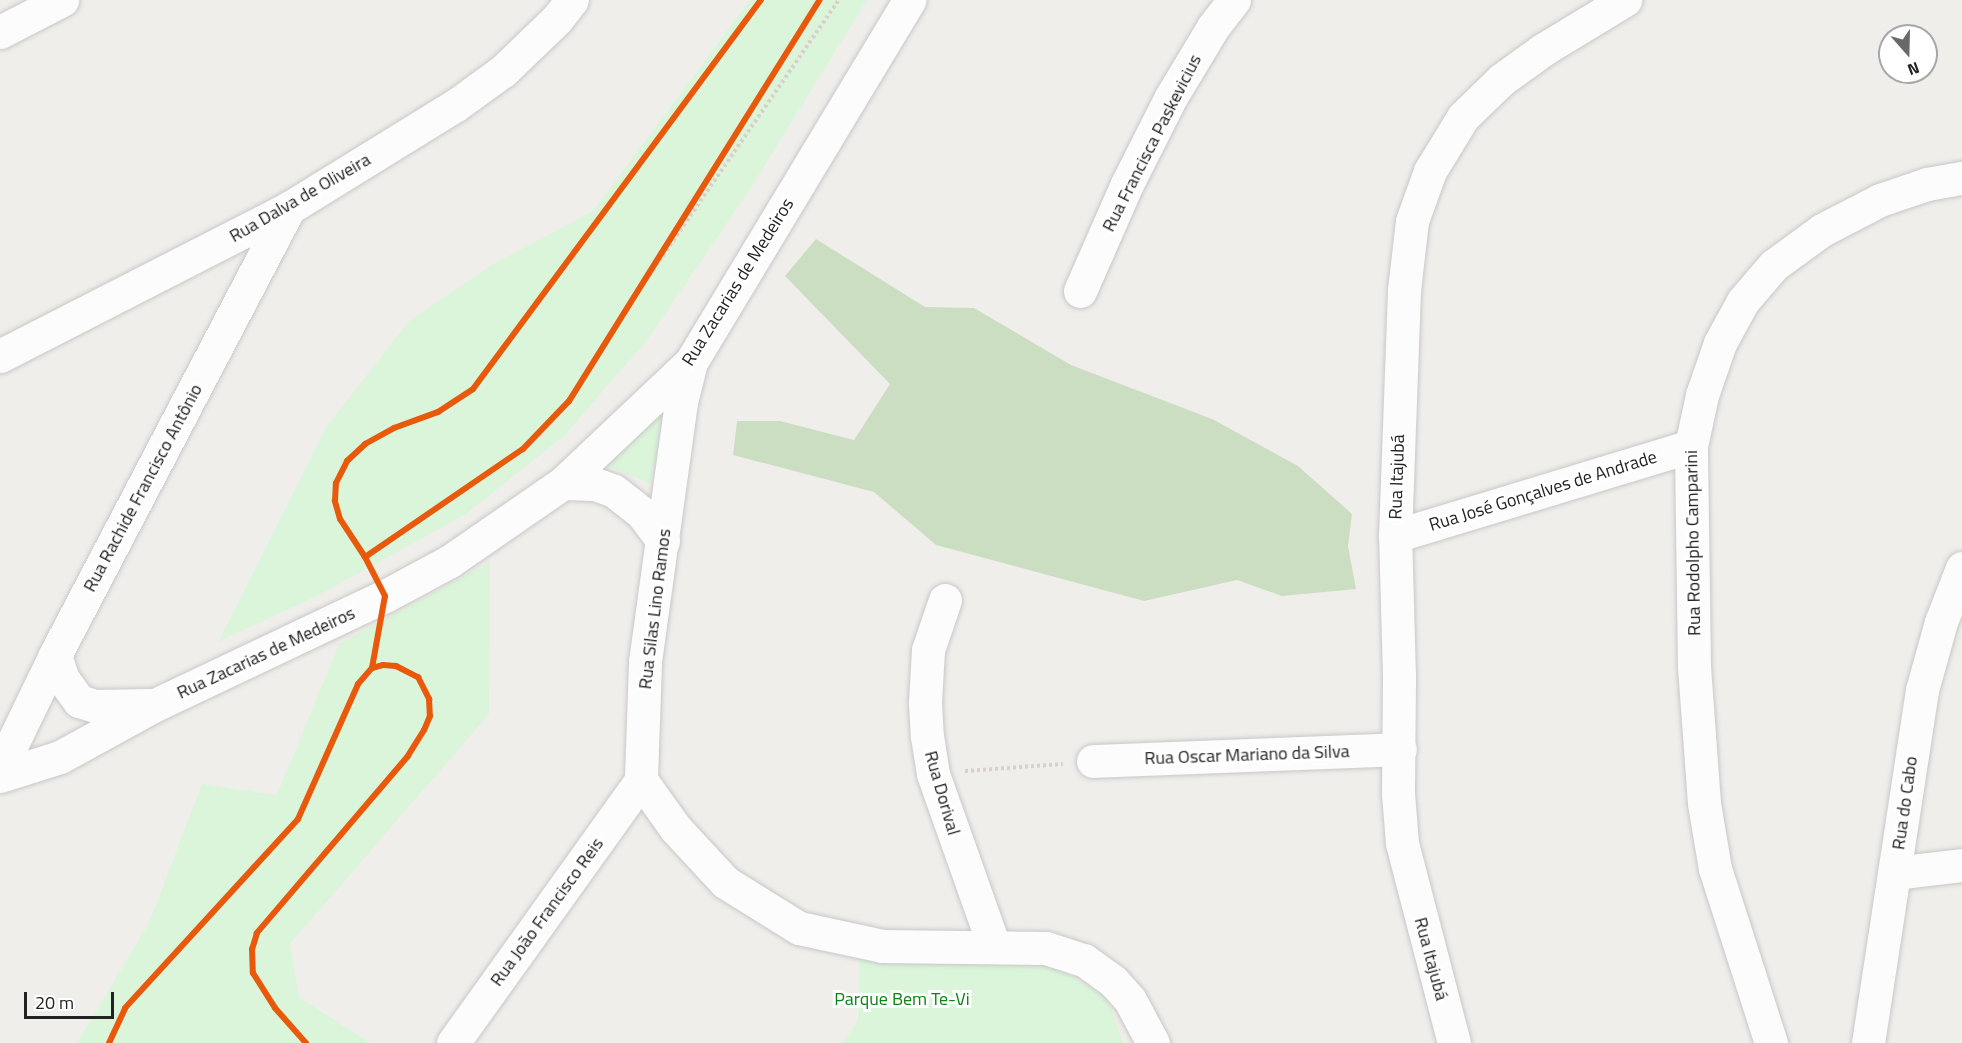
<!DOCTYPE html>
<html>
<head>
<meta charset="utf-8">
<style>
	body { margin:0 }
	#map { position:relative; width:1962px; height:1043px; overflow:hidden; background:#f0eeeb; font-family:"Titillium Web",sans-serif }
	div>[style] { position:absolute }
	.forest>* { inset:0; background:#cbdec1 }
	.park>* { inset:0; background:#daf5da }
	.path>* { height:4px; margin-top:-2px; transform-origin:0; background:repeating-linear-gradient(90deg,#dccecd 0 3px,transparent 0 6px) }
	.roads { filter:drop-shadow(0 0 2px #c9c8c7) drop-shadow(0 0 2px #c9c8c7) }
	.minor>* { height:33px; margin:-16.5px; padding:0 16.5px; transform-origin:16.5px; border-radius:16.5px; background:#fdfcfc }
	.cycleway>* { height:6px; margin:-3px; padding:0 3px; transform-origin:3px; border-radius:3px; background:#e8590c }
	span { translate:-50% -50%; white-space:nowrap; text-align:center; line-height:1.15; -webkit-text-stroke:6px #fff; paint-order:stroke }
	.street-label { font-size:18px; color:#222 }
	.park-label { font-size:18px; color:#0c8416 }
	.north { position:absolute; left:1878px; top:24px; width:60px; height:60px; box-sizing:border-box; background:#fff; border:2px solid #a7a7a7; border-radius:50%; rotate:160deg; font-size:16px; font-weight:700; line-height:24px; text-align:center; color:#222 }
	.north::after { content:''; display:block; margin:auto; width:21px; height:27px; background:#6a6968; clip-path:polygon(50% 0,100% 100%,50% 72%,0 100%) }
	.scale { position:absolute; left:24px; top:992px; width:90px; height:27px; box-sizing:border-box; border:3px solid #222; border-top:0; padding-left:8px; font-size:18px; line-height:21px; white-space:nowrap; color:#222; -webkit-text-stroke:4px #fff; paint-order:stroke }
</style>
</head>
<body>
<div id="map">
	<div class="forest">
		<i style="clip-path:polygon(816px 239px,925px 307px,974px 308px,1071px 365px,1212px 419px,1298px 466px,1352px 514px,1348px 546px,1356px 589px,1282px 596px,1237px 580px,1144px 601px,936px 545px,874px 492px,733px 455px,737px 421px,780px 421px,854px 440px,890px 384px,785px 276px)"></i>
	</div>
	<div class="park">
		<i style="clip-path:polygon(750px 0,867px 0,752px 186px,648px 339px,564px 436px,466px 514px,323px 593px,218px 642px,327px 426px,409px 321px,493px 264px,593px 211px)"></i>
		<i style="clip-path:polygon(670px 396px,650px 484px,600px 462px)"></i>
		<i style="clip-path:polygon(490px 562px,489px 714px,290px 944px,299px 997px,370px 1043px,77px 1043px,149px 923px,202px 784px,277px 795px,339px 644px)"></i>
		<i style="clip-path:polygon(859px 955px,1047px 960px,1108px 999px,1123px 1043px,843px 1043px,858px 1020px)"></i>
	</div>
	<div class="path">
		<i style="left:629px;top:305px;width:370px;rotate:-55.5deg"></i>
		<i style="left:965px;top:771px;width:98px;rotate:-4.1deg"></i>
	</div>
	<div class="roads">
		<div class="minor">
			<i style="left:0;top:32px;width:70px;rotate:-27.3deg"></i>
			<i style="left:1080px;top:291px;width:117px;rotate:-66.3deg"></i>
			<i style="left:1127px;top:184px;width:97px;rotate:-63.2deg"></i>
			<i style="left:1171px;top:97px;width:82px;rotate:-59deg"></i>
			<i style="left:1213px;top:27px;width:34px;rotate:-52deg"></i>
			<i style="left:0;top:356px;width:325px;rotate:-27.1deg"></i>
			<i style="left:289px;top:208px;width:196px;rotate:-31.7deg"></i>
			<i style="left:456px;top:105px;width:58px;rotate:-35.9deg"></i>
			<i style="left:503px;top:71px;width:75px;rotate:-43.9deg"></i>
			<i style="left:557px;top:19px;width:24px;rotate:-52deg"></i>
			<i style="left:691px;top:362px;width:41px;rotate:104deg"></i>
			<i style="left:681px;top:402px;width:263px;rotate:97.9deg"></i>
			<i style="left:645px;top:663px;width:117px;rotate:92deg"></i>
			<i style="left:641px;top:780px;width:60px;rotate:54.5deg"></i>
			<i style="left:676px;top:829px;width:72px;rotate:47.2deg"></i>
			<i style="left:725px;top:882px;width:87px;rotate:31.9deg"></i>
			<i style="left:799px;top:928px;width:85px;rotate:12.2deg"></i>
			<i style="left:882px;top:946px;width:164px;rotate:0.7deg"></i>
			<i style="left:1046px;top:948px;width:40px;rotate:18deg"></i>
			<i style="left:1084px;top:960px;width:36px;rotate:36deg"></i>
			<i style="left:1113px;top:981px;width:25px;rotate:48deg"></i>
			<i style="left:1130px;top:1000px;width:49px;rotate:61.9deg"></i>
			<i style="left:563px;top:483px;width:32px;rotate:2deg"></i>
			<i style="left:595px;top:484px;width:20px;rotate:20deg"></i>
			<i style="left:614px;top:491px;width:36px;rotate:38deg"></i>
			<i style="left:642px;top:513px;width:35px;rotate:53deg"></i>
			<i style="left:1395px;top:536px;width:309px;rotate:-16.9deg"></i>
			<i style="left:945px;top:600px;width:53px;rotate:108.8deg"></i>
			<i style="left:928px;top:650px;width:52px;rotate:93.3deg"></i>
			<i style="left:925px;top:702px;width:34px;rotate:87deg"></i>
			<i style="left:927px;top:736px;width:38px;rotate:81deg"></i>
			<i style="left:933px;top:774px;width:182px;rotate:70.5deg"></i>
			<i style="left:55px;top:655px;width:25px;rotate:72deg"></i>
			<i style="left:63px;top:679px;width:27px;rotate:54deg"></i>
			<i style="left:79px;top:701px;width:17px;rotate:17deg"></i>
			<i style="left:95px;top:706px;width:55px;rotate:-1deg"></i>
			<i style="left:1093px;top:761px;width:307px;rotate:-2.2deg"></i>
			<i style="left:0;top:769px;width:127px;rotate:-64.2deg"></i>
			<i style="left:55px;top:655px;width:505px;rotate:-62.37deg"></i>
			<i style="left:0;top:776px;width:63px;rotate:-17.6deg"></i>
			<i style="left:60px;top:757px;width:108px;rotate:-28.7deg"></i>
			<i style="left:155px;top:705px;width:255px;rotate:-25.4deg"></i>
			<i style="left:385px;top:596px;width:74px;rotate:-28.3deg"></i>
			<i style="left:450px;top:561px;width:137px;rotate:-34.6deg"></i>
			<i style="left:563px;top:483px;width:176px;rotate:-43.4deg"></i>
			<i style="left:691px;top:362px;width:423px;rotate:-58.9deg"></i>
			<i style="left:1895px;top:873px;width:67px;rotate:-6.8deg"></i>
			<i style="left:453px;top:1043px;width:323px;rotate:-54.4deg"></i>
			<i style="left:1454px;top:1043px;width:207px;rotate:-104.6deg"></i>
			<i style="left:1402px;top:843px;width:50px;rotate:-94.6deg"></i>
			<i style="left:1398px;top:793px;width:117px;rotate:-89.5deg"></i>
			<i style="left:1399px;top:676px;width:140px;rotate:-91.6deg"></i>
			<i style="left:1395px;top:536px;width:246px;rotate:-87.9deg"></i>
			<i style="left:1404px;top:290px;width:69px;rotate:-83.4deg"></i>
			<i style="left:1412px;top:221px;width:53px;rotate:-70.2deg"></i>
			<i style="left:1430px;top:171px;width:63px;rotate:-58.6deg"></i>
			<i style="left:1463px;top:117px;width:53px;rotate:-44.2deg"></i>
			<i style="left:1501px;top:80px;width:53px;rotate:-35.8deg"></i>
			<i style="left:1544px;top:49px;width:95px;rotate:-31.2deg"></i>
			<i style="left:1771px;top:1043px;width:183px;rotate:-107.8deg"></i>
			<i style="left:1715px;top:869px;width:67px;rotate:-99.5deg"></i>
			<i style="left:1704px;top:803px;width:137px;rotate:-94.2deg"></i>
			<i style="left:1694px;top:666px;width:220px;rotate:-90.8deg"></i>
			<i style="left:1691px;top:446px;width:52px;rotate:-77.8deg"></i>
			<i style="left:1702px;top:395px;width:55px;rotate:-70.9deg"></i>
			<i style="left:1720px;top:343px;width:48px;rotate:-61.3deg"></i>
			<i style="left:1743px;top:301px;width:48px;rotate:-49.3deg"></i>
			<i style="left:1774px;top:265px;width:59px;rotate:-36.1deg"></i>
			<i style="left:1822px;top:230px;width:65px;rotate:-27.3deg"></i>
			<i style="left:1880px;top:200px;width:50px;rotate:-18.8deg"></i>
			<i style="left:1927px;top:184px;width:36px;rotate:-10deg"></i>
			<i style="left:1868px;top:1043px;width:357px;rotate:-81.3deg"></i>
			<i style="left:1922px;top:690px;width:71px;rotate:-74.4deg"></i>
			<i style="left:1941px;top:622px;width:58px;rotate:-68.7deg"></i>
		</div>
	</div>
	<div class="cycleway">
		<i style="left:365px;top:557px;width:191px;rotate:-34.4deg"></i>
		<i style="left:523px;top:449px;width:66px;rotate:-46.2deg"></i>
		<i style="left:569px;top:401px;width:473px;rotate:-58deg"></i>
		<i style="left:372px;top:668px;width:73px;rotate:-79.8deg"></i>
		<i style="left:385px;top:596px;width:44px;rotate:-117.1deg"></i>
		<i style="left:365px;top:557px;width:45px;rotate:-123.3deg"></i>
		<i style="left:340px;top:519px;width:19px;rotate:-106deg"></i>
		<i style="left:335px;top:501px;width:18px;rotate:-87deg"></i>
		<i style="left:336px;top:483px;width:25px;rotate:-63deg"></i>
		<i style="left:347px;top:461px;width:25px;rotate:-43deg"></i>
		<i style="left:365px;top:444px;width:33px;rotate:-29deg"></i>
		<i style="left:394px;top:428px;width:47px;rotate:-20deg"></i>
		<i style="left:438px;top:412px;width:42px;rotate:-33.3deg"></i>
		<i style="left:473px;top:389px;width:484px;rotate:-53.5deg"></i>
		<i style="left:109px;top:1043px;width:38px;rotate:-65deg"></i>
		<i style="left:125px;top:1008px;width:256px;rotate:-47.5deg"></i>
		<i style="left:298px;top:819px;width:148px;rotate:-66deg"></i>
		<i style="left:358px;top:684px;width:21px;rotate:-49deg"></i>
		<i style="left:372px;top:668px;width:11px;rotate:-15deg"></i>
		<i style="left:383px;top:665px;width:13px;rotate:4deg"></i>
		<i style="left:396px;top:666px;width:25px;rotate:27deg"></i>
		<i style="left:418px;top:677px;width:25px;rotate:63deg"></i>
		<i style="left:429px;top:699px;width:17px;rotate:87deg"></i>
		<i style="left:430px;top:716px;width:15px;rotate:113deg"></i>
		<i style="left:424px;top:730px;width:31px;rotate:122deg"></i>
		<i style="left:408px;top:756px;width:233px;rotate:130.5deg"></i>
		<i style="left:257px;top:933px;width:17px;rotate:107deg"></i>
		<i style="left:252px;top:949px;width:24px;rotate:88deg"></i>
		<i style="left:253px;top:973px;width:41px;rotate:57.8deg"></i>
		<i style="left:275px;top:1008px;width:47px;rotate:48.5deg"></i>
	</div>
	<div class="street-label">
		<span style="left:1152px;top:143px;rotate:-63deg">Rua Francisca Paskevicius</span>
		<span style="left:300px;top:198px;rotate:-30deg">Rua Dalva de Oliveira</span>
		<span style="left:738px;top:282px;rotate:-58deg">Rua Zacarias de Medeiros</span>
		<span style="left:1397px;top:477px;rotate:-88deg">Rua Itajubá</span>
		<span style="left:143px;top:488px;rotate:-62deg">Rua Rachide Francisco Antônio</span>
		<span style="left:1543px;top:491px;rotate:-17deg">Rua José Gonçalves de Andrade</span>
		<span style="left:1693px;top:543px;rotate:-91deg">Rua Rodolpho Camparini</span>
		<span style="left:655px;top:609px;rotate:-83deg">Rua Silas Lino Ramos</span>
		<span style="left:266px;top:653px;rotate:-25deg">Rua Zacarias de Medeiros</span>
		<span style="left:1247px;top:755px;rotate:-2deg">Rua Oscar Mariano da Silva</span>
		<span style="left:942px;top:793px;rotate:74deg">Rua Dorival</span>
		<span style="left:1905px;top:803px;rotate:-82deg">Rua do Cabo</span>
		<span style="left:547px;top:912px;rotate:-54deg">Rua João Francisco Reis</span>
		<span style="left:1431px;top:959px;rotate:75deg">Rua Itajubá</span>
	</div>
	<div class="park-label">
		<span style="left:902px;top:999px">Parque Bem Te-Vi</span>
	</div>
	<div class="north">N</div>
	<div class="scale">20 m</div>
</div>
</body>
</html>
